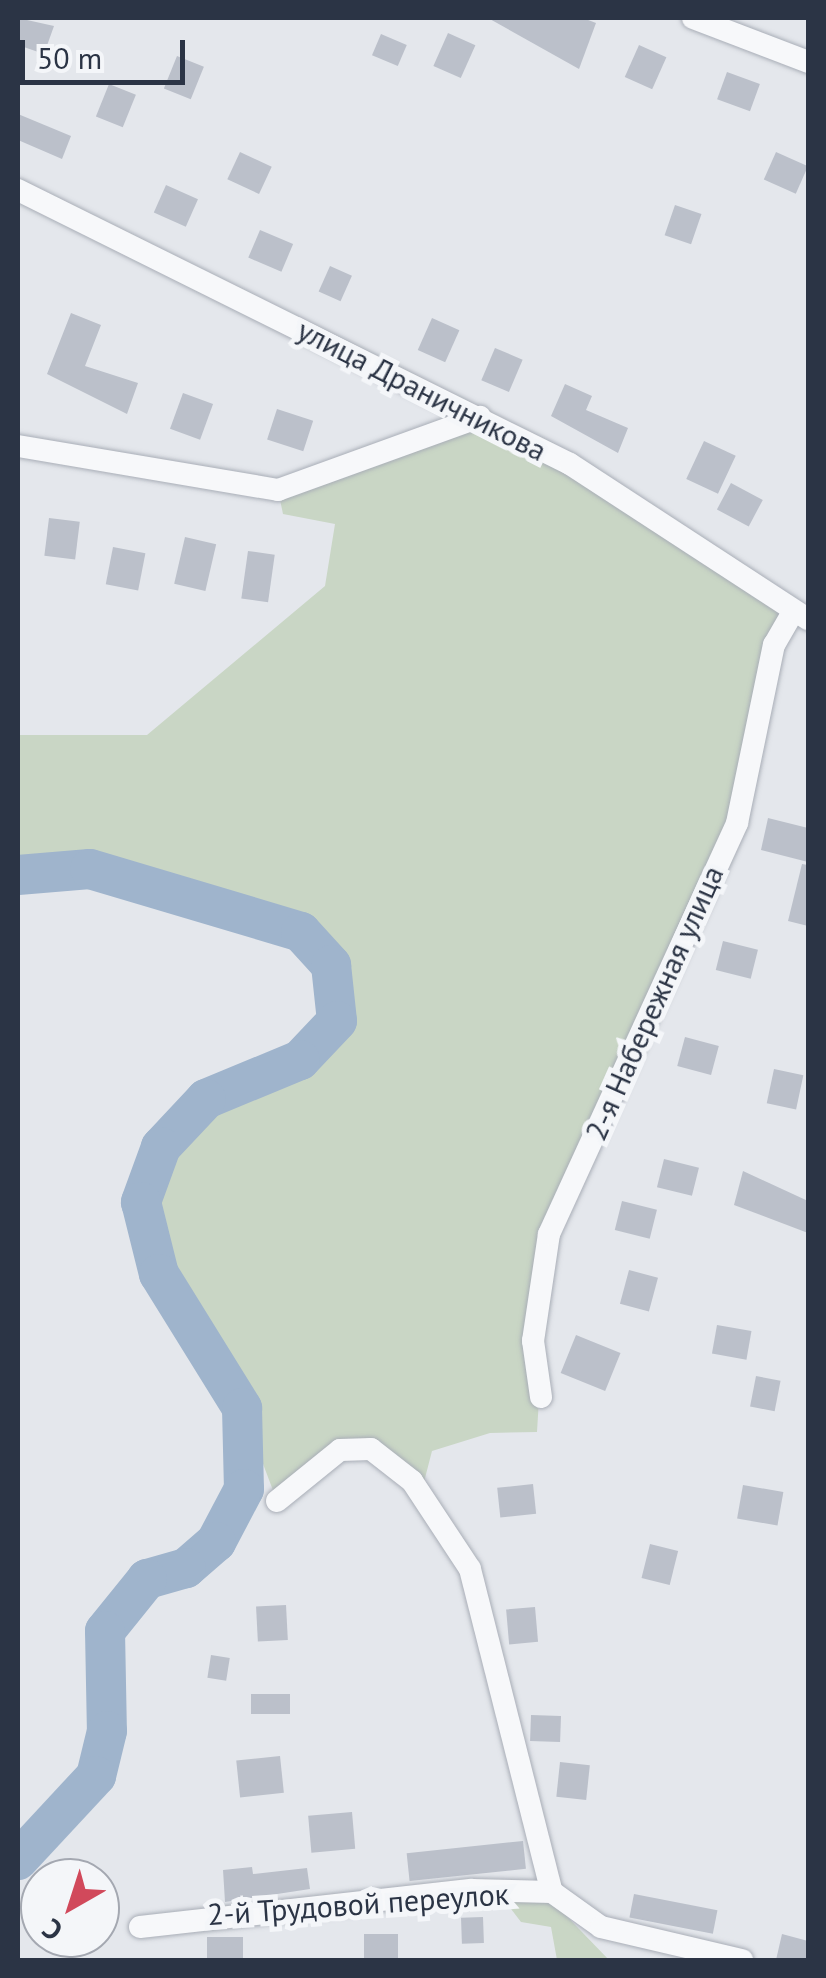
<!DOCTYPE html>
<html>
<head>
<meta charset="utf-8">
<style>
	body { margin:0 }
	#map { position:relative; width:826px; height:1978px; overflow:hidden; background:#e4e7ec; font-family:"PT Sans",sans-serif }
	div>[style] { position:absolute }
	.green>* { inset:0; background:#c9d6c5 }
	.river>* { height:40px; margin:-20px; padding:0 20px; transform-origin:20px; border-radius:20px; background:#9fb4cc }
	.building>* { inset:0; background:#bbc0ca; transform-origin:0 0 }
	.roads { filter:drop-shadow(0 0 2px #a9aeb7) drop-shadow(0 0 2px #a9aeb7) }
	.street>* { height:22px; margin:-11px; padding:0 11px; transform-origin:11px; border-radius:11px; background:#f7f8fa }
	span { translate:-50% -50%; white-space:nowrap; text-align:center; line-height:1.15; -webkit-text-stroke:10px #f4f6f9; paint-order:stroke }
	.street-label { font-size:30px; color:#2b3445 }
	.frame { position:absolute; inset:0; border:20px solid #2b3445; pointer-events:none }
	.north { position:absolute; left:20px; top:1858px; width:100px; height:100px; box-sizing:border-box; background:#f4f6f9; border:2px solid #a4a8b1; border-radius:50%; rotate:219deg; font-size:28px; font-weight:700; line-height:40px; text-align:center; color:#2b3445 }
	.north::after { content:''; display:block; margin:auto; width:35px; height:45px; background:#d1495b; clip-path:polygon(50% 0,100% 100%,50% 72%,0 100%) }
	.scale { position:absolute; left:20px; top:40px; width:165px; height:45px; box-sizing:border-box; border:5px solid #2b3445; border-top:0; padding-left:12px; font-size:30px; line-height:35px; white-space:nowrap; color:#2b3445; -webkit-text-stroke:8px #f4f6f9; paint-order:stroke }
</style>
</head>
<body>
<div id="map">
	<div class="green">
		<i style="clip-path:polygon(480px 417px,793px 612px,751px 776px,549px 1234px,537px 1432px,490px 1433px,432px 1451px,424px 1482px,340px 1450px,277px 1501px,242px 1408px,159px 1274px,141px 1202px,161px 1147px,206px 1099px,314px 1045px,337px 1021px,331px 965px,301px 932px,194px 895px,90px 869px,18px 875px,18px 735px,147px 735px,325px 586px,335px 524px,283px 514px,278px 490px)"></i>
		<i style="clip-path:polygon(505px 1901px,554px 1903px,609px 1960px,557px 1960px,551px 1927px,521px 1922px)"></i>
	</div>
	<div class="river">
		<i style="left:18px;top:875px;width:72px;rotate:-4.8deg"></i>
		<i style="left:90px;top:869px;width:220px;rotate:16.6deg"></i>
		<i style="left:301px;top:932px;width:45px;rotate:47.7deg"></i>
		<i style="left:331px;top:965px;width:56px;rotate:83.9deg"></i>
		<i style="left:337px;top:1021px;width:54px;rotate:133.5deg"></i>
		<i style="left:300px;top:1060px;width:102px;rotate:157.5deg"></i>
		<i style="left:206px;top:1099px;width:66px;rotate:133.2deg"></i>
		<i style="left:161px;top:1147px;width:59px;rotate:110deg"></i>
		<i style="left:141px;top:1202px;width:74px;rotate:76deg"></i>
		<i style="left:159px;top:1274px;width:158px;rotate:58.2deg"></i>
		<i style="left:242px;top:1408px;width:81px;rotate:88.6deg"></i>
		<i style="left:244px;top:1489px;width:60px;rotate:117.8deg"></i>
		<i style="left:216px;top:1542px;width:40px;rotate:139deg"></i>
		<i style="left:186px;top:1568px;width:41px;rotate:164.2deg"></i>
		<i style="left:147px;top:1579px;width:67px;rotate:128.9deg"></i>
		<i style="left:105px;top:1631px;width:100px;rotate:88.9deg"></i>
		<i style="left:107px;top:1731px;width:46px;rotate:103.7deg"></i>
		<i style="left:96px;top:1776px;width:115px;rotate:132.9deg"></i>
	</div>
	<div class="building">
		<i style="clip-path:polygon(18px 18px,54px 26px,44px 54px,18px 45px)"></i>
		<i style="clip-path:polygon(488px 18px,583px 18px,596px 23px,579px 69px)"></i>
		<i style="left:448px;top:33px;width:30px;height:36px;rotate:24deg"></i>
		<i style="left:381px;top:34px;width:28px;height:23px;rotate:23deg"></i>
		<i style="left:639px;top:45px;width:30px;height:35px;rotate:24deg"></i>
		<i style="left:177px;top:56px;width:29px;height:35px;rotate:22deg"></i>
		<i style="left:727px;top:72px;width:35px;height:29px;rotate:20deg"></i>
		<i style="left:109px;top:84px;width:29px;height:35px;rotate:22deg"></i>
		<i style="clip-path:polygon(18px 114px,71px 136px,62px 159px,18px 140px)"></i>
		<i style="left:240px;top:152px;width:35px;height:30px;rotate:25deg"></i>
		<i style="left:776px;top:152px;width:35px;height:30px;rotate:24deg"></i>
		<i style="left:166px;top:185px;width:35px;height:30px;rotate:24deg"></i>
		<i style="left:675px;top:205px;width:28px;height:32px;rotate:19deg"></i>
		<i style="left:260px;top:230px;width:36px;height:30px;rotate:23deg"></i>
		<i style="left:330px;top:266px;width:24px;height:28px;rotate:24deg"></i>
		<i style="clip-path:polygon(71px 313px,101px 325px,85px 366px,138px 383px,127px 414px,47px 374px)"></i>
		<i style="left:432px;top:318px;width:30px;height:35px;rotate:24deg"></i>
		<i style="left:495px;top:348px;width:30px;height:35px;rotate:23deg"></i>
		<i style="clip-path:polygon(565px 384px,592px 396px,586px 410px,628px 428px,618px 453px,551px 416px)"></i>
		<i style="left:183px;top:393px;width:32px;height:38px;rotate:20deg"></i>
		<i style="left:277px;top:409px;width:38px;height:32px;rotate:18deg"></i>
		<i style="left:704px;top:441px;width:35px;height:42px;rotate:25deg"></i>
		<i style="left:731px;top:483px;width:36px;height:30px;rotate:28deg"></i>
		<i style="left:49px;top:518px;width:31px;height:38px;rotate:7deg"></i>
		<i style="left:185px;top:537px;width:32px;height:48px;rotate:13deg"></i>
		<i style="left:113px;top:547px;width:33px;height:38px;rotate:11deg"></i>
		<i style="left:248px;top:551px;width:27px;height:48px;rotate:8deg"></i>
		<i style="clip-path:polygon(768px 818px,808px 828px,808px 862px,761px 850px)"></i>
		<i style="clip-path:polygon(802px 864px,808px 865px,808px 926px,788px 921px)"></i>
		<i style="left:723px;top:941px;width:36px;height:30px;rotate:14deg"></i>
		<i style="left:685px;top:1037px;width:35px;height:30px;rotate:15deg"></i>
		<i style="left:774px;top:1069px;width:30px;height:35px;rotate:12deg"></i>
		<i style="left:664px;top:1159px;width:36px;height:29px;rotate:14deg"></i>
		<i style="clip-path:polygon(743px 1171px,808px 1201px,808px 1233px,734px 1205px)"></i>
		<i style="left:622px;top:1201px;width:36px;height:30px;rotate:14deg"></i>
		<i style="left:629px;top:1270px;width:30px;height:35px;rotate:15deg"></i>
		<i style="left:717px;top:1325px;width:35px;height:29px;rotate:10deg"></i>
		<i style="left:576px;top:1335px;width:48px;height:41px;rotate:22deg"></i>
		<i style="left:756px;top:1376px;width:25px;height:31px;rotate:11deg"></i>
		<i style="left:533px;top:1484px;width:30px;height:36px;rotate:84deg"></i>
		<i style="left:743px;top:1485px;width:41px;height:34px;rotate:10deg"></i>
		<i style="left:650px;top:1544px;width:29px;height:35px;rotate:14deg"></i>
		<i style="left:286px;top:1605px;width:35px;height:30px;rotate:87deg"></i>
		<i style="left:535px;top:1607px;width:35px;height:29px;rotate:85deg"></i>
		<i style="left:211px;top:1655px;width:19px;height:23px;rotate:9deg"></i>
		<i style="left:290px;top:1694px;width:20px;height:39px;rotate:90deg"></i>
		<i style="left:531px;top:1715px;width:30px;height:26px;rotate:2deg"></i>
		<i style="left:280px;top:1756px;width:37px;height:44px;rotate:84deg"></i>
		<i style="left:560px;top:1762px;width:30px;height:35px;rotate:6deg"></i>
		<i style="left:352px;top:1812px;width:37px;height:44px;rotate:85deg"></i>
		<i style="left:523px;top:1841px;width:28px;height:117px;rotate:84deg"></i>
		<i style="clip-path:polygon(252px 1867px,253px 1874px,307px 1868px,310px 1889px,225px 1902px,223px 1870px)"></i>
		<i style="left:634px;top:1894px;width:85px;height:24px;rotate:11deg"></i>
		<i style="left:483px;top:1917px;width:26px;height:22px;rotate:88deg"></i>
		<i style="left:364px;top:1934px;width:34px;height:26px"></i>
		<i style="clip-path:polygon(782px 1934px,808px 1941px,808px 1960px,776px 1960px)"></i>
		<i style="left:243px;top:1937px;width:23px;height:36px;rotate:90deg"></i>
	</div>
	<div class="roads">
		<div class="street">
			<i style="left:693px;top:18px;width:123px;rotate:20.9deg"></i>
			<i style="left:18px;top:190px;width:616px;rotate:26.4deg"></i>
			<i style="left:570px;top:464px;width:284px;rotate:33.1deg"></i>
			<i style="left:18px;top:446px;width:264px;rotate:9.6deg"></i>
			<i style="left:278px;top:490px;width:215px;rotate:-19.9deg"></i>
			<i style="left:541px;top:1397px;width:57px;rotate:-98.1deg"></i>
			<i style="left:533px;top:1341px;width:108px;rotate:-81.5deg"></i>
			<i style="left:549px;top:1234px;width:452px;rotate:-65.4deg"></i>
			<i style="left:737px;top:823px;width:182px;rotate:-78.3deg"></i>
			<i style="left:774px;top:645px;width:38px;rotate:-60deg"></i>
			<i style="left:277px;top:1501px;width:81px;rotate:-39deg"></i>
			<i style="left:340px;top:1450px;width:31px;rotate:-2deg"></i>
			<i style="left:371px;top:1449px;width:52px;rotate:38deg"></i>
			<i style="left:412px;top:1481px;width:105px;rotate:56.6deg"></i>
			<i style="left:470px;top:1569px;width:333px;rotate:75.8deg"></i>
			<i style="left:140px;top:1927px;width:334px;rotate:-6.4deg"></i>
			<i style="left:472px;top:1890px;width:80px;rotate:1.4deg"></i>
			<i style="left:552px;top:1892px;width:60px;rotate:35.5deg"></i>
			<i style="left:601px;top:1927px;width:145px;rotate:13.2deg"></i>
		</div>
	</div>
	<div class="street-label">
		<span style="left:422px;top:390px;rotate:27deg">улица Драничникова</span>
		<span style="left:654px;top:1003px;rotate:-66deg">2-я Набережная улица</span>
		<span style="left:358px;top:1904px;rotate:-4deg">2-й Трудовой переулок</span>
	</div>
	<div class="frame"></div>
	<div class="north">С</div>
	<div class="scale">50 m</div>
</div>
</body>
</html>
